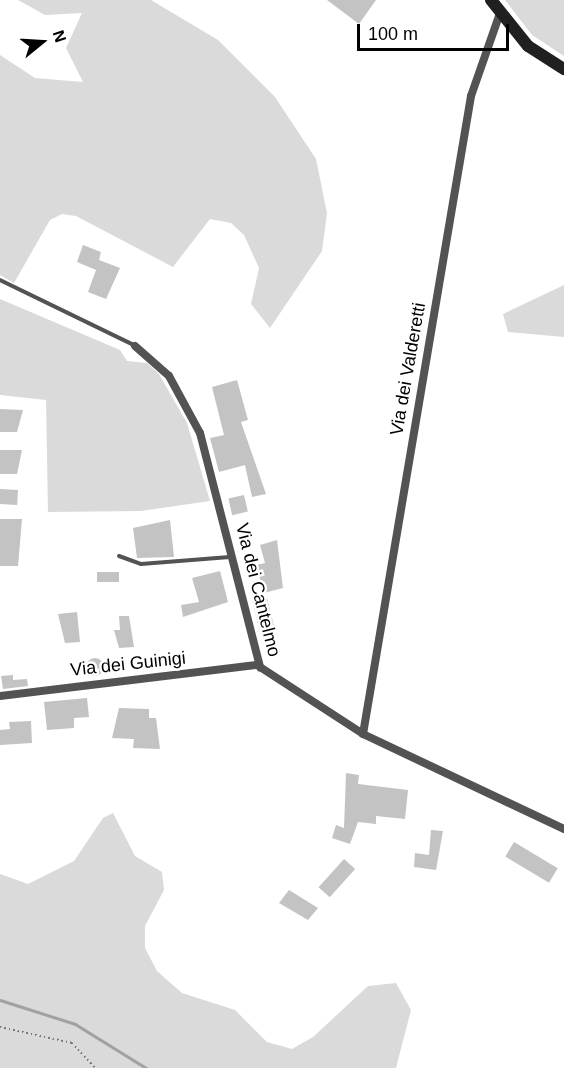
<!DOCTYPE html>
<html>
<head>
<meta charset="utf-8">
<style>
	body { margin:0 }
	#map { position:relative; width:564px; height:1068px; overflow:hidden; background:#fff; font-family:Helvetica,sans-serif }
	div>[style] { position:absolute }
	.green>* { inset:0; background:#dadada }
	.stream>* { height:3px; margin:-1.5px; padding:0 1.5px; transform-origin:1.5px; border-radius:1.5px; background:#a1a1a1 }
	.building>* { inset:0; background:#c3c3c3; transform-origin:0 0 }
	.round { border-radius:50% }
	.path>* { height:1.5px; margin-top:-0.75px; transform-origin:0; background:repeating-linear-gradient(90deg,#757575 0 1.5px,transparent 0 4.5px) }
	.service>* { height:4px; margin:-2px; padding:0 2px; transform-origin:2px; border-radius:2px; background:#535353 }
	.minor>* { height:8px; margin:-4px; padding:0 4px; transform-origin:4px; border-radius:4px; background:#535353 }
	.secondary>* { height:12px; margin:-6px; padding:0 6px; transform-origin:6px; border-radius:6px; background:#202020 }
	span { translate:-50% -50%; white-space:nowrap; text-align:center; line-height:1.15; -webkit-text-stroke:5px #fff; paint-order:stroke }
	.street-label { font-size:18px; color:#000 }
	.north { position:absolute; left:12px; top:12px; width:60px; height:60px; -webkit-text-stroke:4px #fff; paint-order:stroke; rotate:72deg; font-size:16px; font-weight:700; line-height:24px; text-align:center; color:#000 }
	.north::after { content:''; display:block; margin:auto; width:21px; height:27px; background:#000; clip-path:polygon(50% 0,100% 100%,50% 72%,0 100%) }
	.scale { position:absolute; left:357px; top:24px; width:152px; height:27px; box-sizing:border-box; border:3px solid #000; border-top:0; padding-left:8px; font-size:18px; line-height:21px; white-space:nowrap; color:#000; -webkit-text-stroke:4px #fff; paint-order:stroke }
</style>
</head>
<body>
<div id="map">
	<div class="green">
		<i style="clip-path:polygon(18px 0,151px 0,218px 40px,275px 97px,316px 159px,327px 213px,322px 251px,270px 328px,251px 304px,259px 268px,244px 235px,231px 223px,210px 219px,173px 267px,76px 216px,62px 214px,50px 220px,14px 283px,0 275px,0 55px,35px 78px,83px 82px,66px 48px,82px 13px,45px 15px)"></i>
		<i style="clip-path:polygon(505px 0,564px 0,564px 56px,532px 35px)"></i>
		<i style="clip-path:polygon(564px 285px,564px 337px,508px 332px,503px 314px)"></i>
		<i style="clip-path:polygon(0 299px,120px 350px,127px 361px,147px 363px,159px 374px,187px 423px,210px 501px,141px 511px,48px 512px,46px 400px,0 395px)"></i>
		<i style="clip-path:polygon(113px 813px,135px 856px,162px 872px,164px 890px,145px 926px,145px 948px,157px 971px,182px 993px,235px 1010px,267px 1042px,292px 1049px,313px 1037px,368px 986px,396px 983px,411px 1010px,396px 1068px,0 1068px,0 874px,28px 884px,74px 861px,103px 818px)"></i>
	</div>
	<div class="stream">
		<i style="left:0;top:1000px;width:79px;rotate:17.7deg"></i>
		<i style="left:75px;top:1024px;width:84px;rotate:31.8deg"></i>
	</div>
	<div class="building">
		<i style="clip-path:polygon(327px 0,376px 0,359px 24px)"></i>
		<i style="clip-path:polygon(83px 245px,101px 252px,99px 260px,120px 268px,106px 299px,88px 292px,96px 270px,77px 262px)"></i>
		<i style="clip-path:polygon(237px 380px,248px 420px,241px 422px,266px 494px,252px 497px,245px 465px,219px 472px,210px 438px,224px 435px,212px 387px)"></i>
		<i style="clip-path:polygon(0 409px,23px 410px,17px 432px,0 432px)"></i>
		<i style="clip-path:polygon(0 450px,22px 450px,17px 474px,0 474px)"></i>
		<i style="left:0;top:489px;width:18px;height:15px;rotate:3deg"></i>
		<i style="left:244px;top:495px;width:17px;height:16px;rotate:77deg"></i>
		<i style="clip-path:polygon(0 519px,22px 519px,18px 566px,0 566px)"></i>
		<i style="clip-path:polygon(170px 520px,174px 557px,137px 558px,133px 528px)"></i>
		<i style="clip-path:polygon(277px 540px,283px 588px,264px 593px,256px 565px,265px 563px,260px 545px)"></i>
		<i style="clip-path:polygon(220px 571px,228px 602px,183px 617px,181px 605px,199px 602px,192px 578px)"></i>
		<i style="left:97px;top:572px;width:22px;height:10px"></i>
		<i style="left:267px;top:598px;width:33px;height:15px;rotate:76deg"></i>
		<i style="clip-path:polygon(77px 612px,80px 642px,65px 643px,58px 614px)"></i>
		<i style="clip-path:polygon(119px 616px,129px 616px,134px 647px,119px 648px,114px 630px,120px 630px)"></i>
		<i class="round" style="left:86px;top:658px;width:18px;height:18px"></i>
		<i style="clip-path:polygon(13px 675px,13px 680px,27px 679px,28px 686px,3px 689px,1px 676px)"></i>
		<i style="clip-path:polygon(87px 698px,89px 717px,74px 718px,74px 728px,47px 730px,44px 702px)"></i>
		<i style="clip-path:polygon(119px 708px,149px 709px,149px 718px,156px 718px,160px 749px,133px 748px,134px 739px,112px 738px)"></i>
		<i style="clip-path:polygon(31px 721px,32px 743px,0 745px,0 730px,10px 729px,9px 722px)"></i>
		<i style="clip-path:polygon(346px 773px,359px 775px,358px 784px,408px 790px,405px 819px,376px 816px,376px 824px,358px 822px,350px 844px,332px 838px,336px 825px,344px 828px)"></i>
		<i style="clip-path:polygon(431px 830px,443px 831px,436px 870px,414px 867px,415px 853px,429px 855px)"></i>
		<i style="left:514px;top:842px;width:51px;height:17px;rotate:31deg"></i>
		<i style="left:344px;top:859px;width:15px;height:38px;rotate:42deg"></i>
		<i style="clip-path:polygon(289px 890px,318px 908px,308px 920px,279px 903px)"></i>
	</div>
	<div class="path">
		<i style="left:0;top:1027px;width:74px;rotate:12.5deg"></i>
		<i style="left:72px;top:1043px;width:34px;rotate:47deg"></i>
	</div>
	<div class="service">
		<i style="left:0;top:280px;width:149px;rotate:25.9deg"></i>
		<i style="left:119px;top:556px;width:23px;rotate:20deg"></i>
		<i style="left:141px;top:564px;width:89px;rotate:-4.5deg"></i>
	</div>
	<div class="minor">
		<i style="left:135px;top:346px;width:45px;rotate:41.4deg"></i>
		<i style="left:169px;top:376px;width:65px;rotate:61.5deg"></i>
		<i style="left:200px;top:433px;width:242px;rotate:75.6deg"></i>
		<i style="left:260px;top:667px;width:123px;rotate:33deg"></i>
		<i style="left:363px;top:734px;width:222px;rotate:25.3deg"></i>
		<i style="left:0;top:696px;width:260px;rotate:-6.9deg"></i>
		<i style="left:363px;top:734px;width:647px;rotate:-80.39deg"></i>
		<i style="left:471px;top:96px;width:88px;rotate:-70.7deg"></i>
	</div>
	<div class="secondary">
		<i style="left:491px;top:0;width:59px;rotate:51.2deg"></i>
		<i style="left:528px;top:46px;width:43px;rotate:32.6deg"></i>
	</div>
	<div class="street-label">
		<span style="left:408px;top:369px;rotate:-80deg">Via dei Valderetti</span>
		<span style="left:258px;top:590px;rotate:76deg">Via dei Cantelmo</span>
		<span style="left:128px;top:664px;rotate:-6deg">Via dei Guinigi</span>
	</div>
	<div class="north">N</div>
	<div class="scale">100 m</div>
</div>
</body>
</html>
